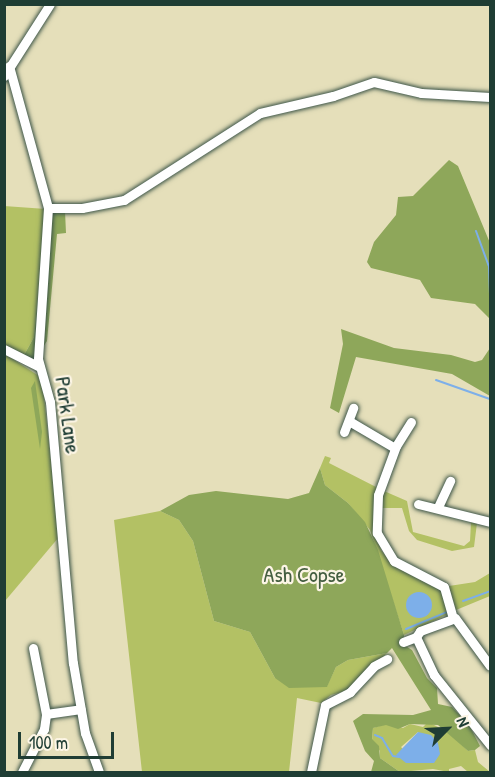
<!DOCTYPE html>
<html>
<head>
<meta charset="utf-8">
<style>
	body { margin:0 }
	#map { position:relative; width:495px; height:777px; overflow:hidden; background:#e5dfba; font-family:"Patrick Hand",sans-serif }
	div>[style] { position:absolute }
	.green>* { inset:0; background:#b3c164 }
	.forest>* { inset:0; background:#8ea75a }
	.water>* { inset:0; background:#7dafe9 }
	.round { border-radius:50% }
	.stream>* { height:2px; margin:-1px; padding:0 1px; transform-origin:1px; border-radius:1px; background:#7dafe9 }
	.roads { filter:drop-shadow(0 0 2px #3d5548) drop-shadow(0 0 2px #3d5548) }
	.minor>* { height:9px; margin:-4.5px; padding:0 4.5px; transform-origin:4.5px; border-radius:4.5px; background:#fff }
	span { translate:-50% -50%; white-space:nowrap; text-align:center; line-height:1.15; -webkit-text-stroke:4.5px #fcf5e5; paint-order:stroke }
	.street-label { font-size:22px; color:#1f3d34 }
	.park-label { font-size:22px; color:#445e40 }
	.frame { position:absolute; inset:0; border:6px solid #1f3d34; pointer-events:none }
	.north { position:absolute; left:417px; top:699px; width:60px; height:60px; -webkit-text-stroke:4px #fcf5e5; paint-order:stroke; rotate:66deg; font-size:16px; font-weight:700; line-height:24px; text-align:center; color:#1f3d34 }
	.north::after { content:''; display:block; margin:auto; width:21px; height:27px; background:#1f3d34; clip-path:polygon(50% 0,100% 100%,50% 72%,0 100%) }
	.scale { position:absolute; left:18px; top:732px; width:96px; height:27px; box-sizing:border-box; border:3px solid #1f3d34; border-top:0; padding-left:8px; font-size:18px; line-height:21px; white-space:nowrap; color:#1f3d34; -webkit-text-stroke:4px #fcf5e5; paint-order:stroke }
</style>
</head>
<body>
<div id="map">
	<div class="green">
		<i style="clip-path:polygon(4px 206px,46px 209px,34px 337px,23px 357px,5px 347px)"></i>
		<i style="clip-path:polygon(5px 354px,42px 378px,59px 537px,5px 601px)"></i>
		<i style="clip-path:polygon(325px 456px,331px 458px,329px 463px,378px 488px,373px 516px,381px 550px,388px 559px,443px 588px,450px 613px,404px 635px,370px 530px,348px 503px,325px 485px,320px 468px)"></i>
		<i style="clip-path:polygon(384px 491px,407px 501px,413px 532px,464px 546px,470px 541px,471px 522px,477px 523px,474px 547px,452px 551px,417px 540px,409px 531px,402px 508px,380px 508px)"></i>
		<i style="clip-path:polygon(160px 511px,179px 520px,193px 541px,214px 621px,250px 632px,275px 678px,327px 686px,336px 667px,348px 660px,387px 653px,349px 690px,331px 695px,321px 703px,297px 698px,289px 772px,142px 772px,114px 520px)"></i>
		<i style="clip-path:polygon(490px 573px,490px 596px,456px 610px,449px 586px,475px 582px)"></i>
		<i style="clip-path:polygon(evenodd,428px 722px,448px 732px,468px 751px,475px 750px,478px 762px,490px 772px,468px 772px,461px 766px,449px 769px,449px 772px,433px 769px,400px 772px,380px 758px,380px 751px,372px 740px,373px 728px,386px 724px,403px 728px,410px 724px,423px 727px,428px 722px,418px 732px,434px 763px,416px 762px,401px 747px,418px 732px)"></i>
	</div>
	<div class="forest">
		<i style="clip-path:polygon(449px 160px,458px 166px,490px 243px,490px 319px,475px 304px,431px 298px,420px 280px,371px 268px,367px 262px,374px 242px,396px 215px,398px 197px,413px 196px)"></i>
		<i style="clip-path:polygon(46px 209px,65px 211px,66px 233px,57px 234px,47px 341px,35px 359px,23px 357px,34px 337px)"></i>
		<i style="clip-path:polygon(341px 329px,394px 348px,451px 355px,475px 362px,482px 360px,490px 348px,490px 396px,452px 374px,356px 357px,339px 413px,330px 408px,343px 344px)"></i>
		<i style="clip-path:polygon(35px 381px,42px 432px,40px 449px,31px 388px)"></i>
		<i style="clip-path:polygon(320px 468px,325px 485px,348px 503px,365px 522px,378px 550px,404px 635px,404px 645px,412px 650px,427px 678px,437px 688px,438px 704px,452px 707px,469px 725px,480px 746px,475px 750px,468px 751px,438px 725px,410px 724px,398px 729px,386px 725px,373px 728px,372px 739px,379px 746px,380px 758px,400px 772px,371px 772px,374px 761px,365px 751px,353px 721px,363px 714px,413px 715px,431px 710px,392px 648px,387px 653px,348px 660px,336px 667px,327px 687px,289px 688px,275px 678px,250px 632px,214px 621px,193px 541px,179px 520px,160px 511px,189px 495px,216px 491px,288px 499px,309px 493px)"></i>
	</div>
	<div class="water">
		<i class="round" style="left:406px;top:592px;width:26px;height:26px"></i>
		<i style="clip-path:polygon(418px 732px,431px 735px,438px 743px,440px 754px,434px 763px,406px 763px,396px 755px)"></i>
	</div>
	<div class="stream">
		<i style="left:476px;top:231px;width:37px;rotate:70deg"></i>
		<i style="left:489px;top:266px;width:27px;rotate:88deg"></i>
		<i style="left:436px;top:380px;width:57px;rotate:19.4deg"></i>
		<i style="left:463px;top:601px;width:29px;rotate:-20deg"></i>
		<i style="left:406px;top:629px;width:44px;rotate:-22.5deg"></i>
		<i style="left:375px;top:735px;width:8px;rotate:23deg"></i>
		<i style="left:382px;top:738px;width:21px;rotate:59deg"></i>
		<i style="left:393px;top:756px;width:6px;rotate:9deg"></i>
	</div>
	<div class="roads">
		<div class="minor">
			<i style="left:9px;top:66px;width:147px;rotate:74.6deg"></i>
			<i style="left:48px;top:208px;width:151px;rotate:93.8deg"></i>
			<i style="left:38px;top:359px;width:45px;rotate:74.4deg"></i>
			<i style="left:50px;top:402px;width:262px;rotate:85deg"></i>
			<i style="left:73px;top:663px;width:71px;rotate:80.3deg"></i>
			<i style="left:85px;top:733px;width:41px;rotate:70.3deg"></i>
			<i style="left:4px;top:76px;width:85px;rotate:-57.4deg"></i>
			<i style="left:48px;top:208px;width:34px"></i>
			<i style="left:82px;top:208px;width:43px;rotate:-10.8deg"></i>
			<i style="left:124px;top:200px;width:161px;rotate:-32.6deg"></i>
			<i style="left:260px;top:113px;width:75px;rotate:-13.1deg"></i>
			<i style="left:333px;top:96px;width:43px;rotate:-18.9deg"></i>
			<i style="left:374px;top:82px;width:48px;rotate:13.2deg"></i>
			<i style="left:421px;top:93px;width:69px;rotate:3.3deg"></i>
			<i style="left:4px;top:349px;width:40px;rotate:26.6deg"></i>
			<i style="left:349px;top:421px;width:53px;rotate:30.4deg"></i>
			<i style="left:411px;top:422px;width:28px;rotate:122deg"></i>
			<i style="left:396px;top:446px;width:52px;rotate:110.2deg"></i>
			<i style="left:378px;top:495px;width:38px;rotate:92deg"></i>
			<i style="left:377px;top:533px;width:33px;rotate:59deg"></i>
			<i style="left:394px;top:561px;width:56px;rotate:27.5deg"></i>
			<i style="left:444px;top:587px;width:32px;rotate:74deg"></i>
			<i style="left:344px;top:432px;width:26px;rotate:-69deg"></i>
			<i style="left:418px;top:504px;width:74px;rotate:14deg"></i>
			<i style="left:438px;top:507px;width:29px;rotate:-65deg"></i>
			<i style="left:416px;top:637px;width:42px;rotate:64.7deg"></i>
			<i style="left:434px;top:675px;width:90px;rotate:51.3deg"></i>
			<i style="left:416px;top:637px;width:7px;rotate:-56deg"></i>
			<i style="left:420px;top:631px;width:37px;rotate:-20deg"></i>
			<i style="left:455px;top:618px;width:59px;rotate:53.9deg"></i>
			<i style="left:403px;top:642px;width:14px;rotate:-21deg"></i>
			<i style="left:33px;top:648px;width:67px;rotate:78.9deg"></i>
			<i style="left:22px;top:772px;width:48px;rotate:-62.9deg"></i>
			<i style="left:44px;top:729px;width:15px;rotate:-82deg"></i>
			<i style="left:46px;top:714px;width:35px;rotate:-8deg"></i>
			<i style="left:311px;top:772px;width:68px;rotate:-78.2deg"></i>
			<i style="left:325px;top:705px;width:28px;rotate:-27deg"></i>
			<i style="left:350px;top:692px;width:35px;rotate:-47deg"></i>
			<i style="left:374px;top:666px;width:15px;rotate:-28deg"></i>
		</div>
	</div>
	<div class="street-label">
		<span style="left:68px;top:415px;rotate:82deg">Park Lane</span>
	</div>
	<div class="park-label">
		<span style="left:304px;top:575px">Ash Copse</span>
	</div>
	<div class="frame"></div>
	<div class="north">N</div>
	<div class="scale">100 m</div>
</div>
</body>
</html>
